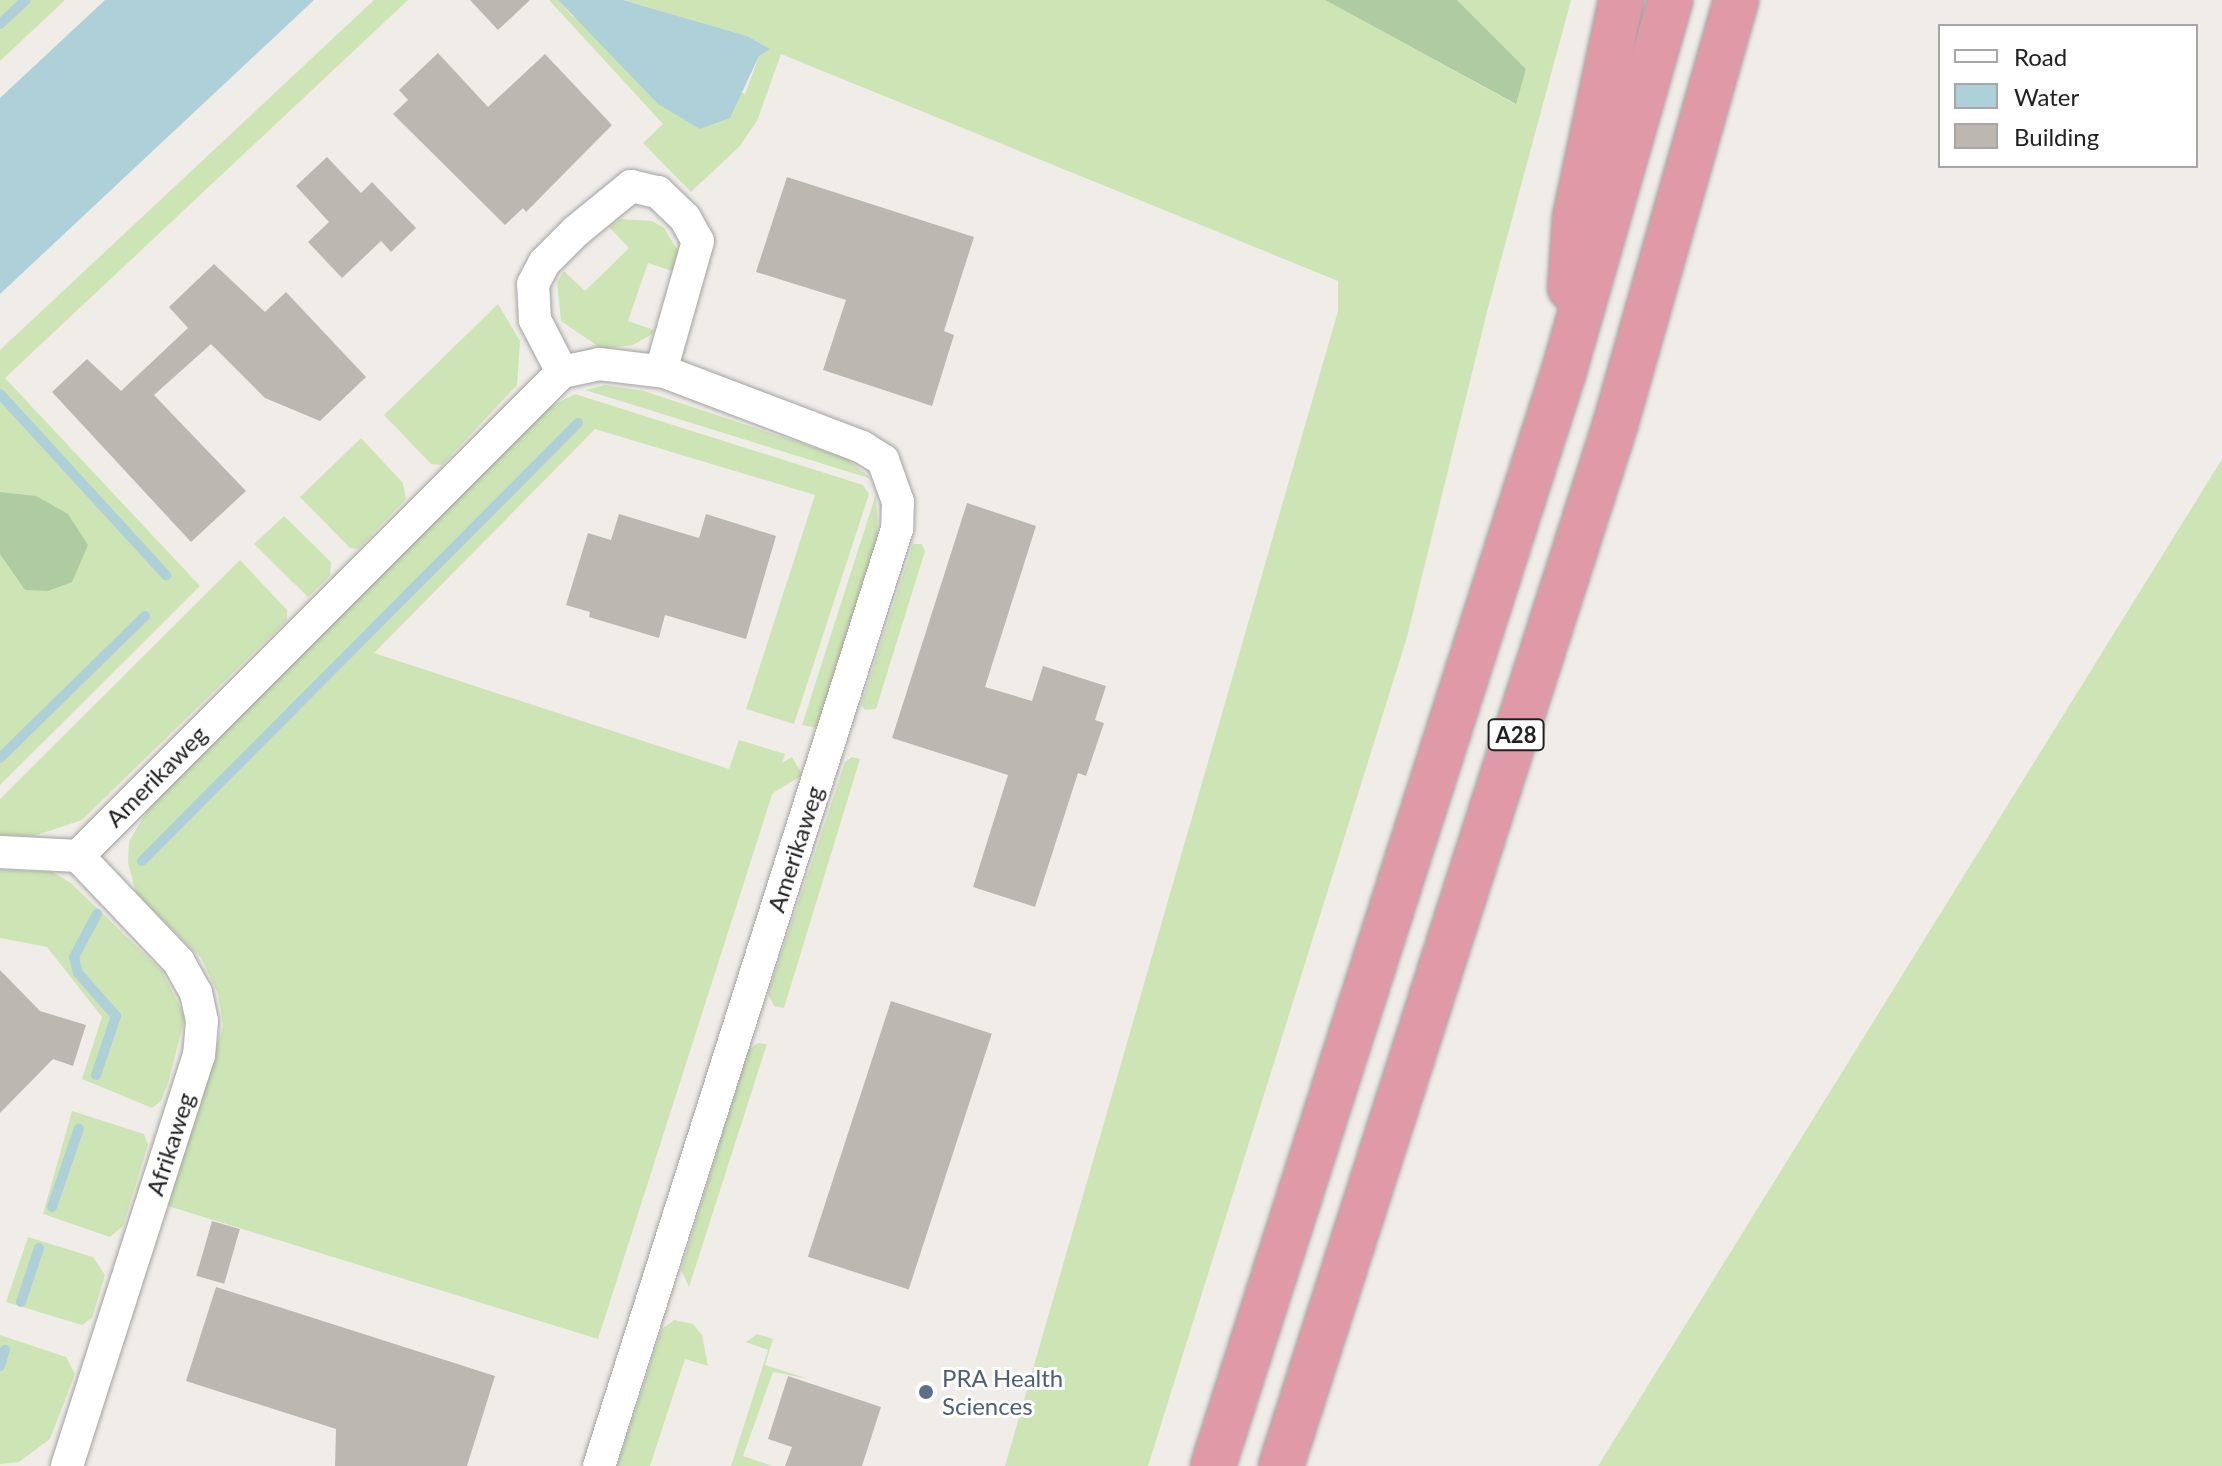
<!DOCTYPE html>
<html>
<head>
<meta charset="utf-8">
<style>
	body { margin:0 }
	#map { position:relative; width:2222px; height:1466px; overflow:hidden; background:#f0ede8; font-family:Lato,sans-serif }
	div>[style] { position:absolute }
	.grass>* { inset:0; background:#cde5b4; transform-origin:0 0 }
	.forest>* { inset:0; background:#afcba1 }
	.water>* { inset:0; background:#add0d9 }
	.stream>* { height:10px; margin:-5px; padding:0 5px; transform-origin:5px; border-radius:5px; background:#add0d9 }
	.building>* { inset:0; background:#bdb7b1; transform-origin:0 0 }
	.roads { filter:drop-shadow(0 0 2px #a2a2a2) drop-shadow(0 0 2px #a2a2a2) }
	.minor>* { height:32px; margin:-16px; padding:0 16px; transform-origin:16px; border-radius:16px; background:#fff }
	.highway>* { height:44px; margin:-22px; padding:0 22px; transform-origin:22px; border-radius:22px; background:#df99a7 }
	.dots>* { width:22px; height:22px; translate:-50% -50%; box-sizing:border-box; border:4px solid #fff; border-radius:50% }
	span { translate:-50% -50%; white-space:nowrap; text-align:center; line-height:1.15; -webkit-text-stroke:6px #fff; paint-order:stroke }
	.shield-label span { padding:2px 6px; background:#fff; border:2px solid; border-radius:6px; -webkit-text-stroke-width:0 }
	.shield-label { font-size:22px; color:#212121; font-weight:700 }
	.street-label { font-size:24px; color:#212121 }
	.service-label { font-size:24px; color:#4e5e75 }
	.left { translate:0 -50%; text-align:left }
	.legend { position:absolute; left:1938px; top:24px; width:260px; height:144px; box-sizing:border-box; background:#fff; border:2px solid #a6a6a6; margin:0; padding:10px 14px; list-style:none; font-size:24px; color:#212121 }
	.legend li { display:flex; align-items:center; gap:16px; height:40px }
	.legend b { width:40px; border:2px solid #a6a6a6 }
</style>
</head>
<body>
<div id="map">
	<div class="grass">
		<i style="clip-path:polygon(0 0,65px 0,0 61px)"></i>
		<i style="clip-path:polygon(374px 0,408px 0,5px 378px,200px 586px,0 785px,0 350px)"></i>
		<i style="clip-path:polygon(549px 0,558px 0,572px 16px,745px 94px,759px 56px,769px 49px,747px 36px,623px 0,1325px 0,1515px 104px,1526px 69px,1457px 0,1571px 0,1488px 308px,1407px 637px,1148px 1466px,1005px 1466px,1338px 311px,1338px 281px,781px 54px,757px 121px,739px 147px,691px 192px,643px 143px,663px 124px)"></i>
		<i style="clip-path:polygon(621px 219px,652px 221px,664px 228px,679px 253px,675px 272px,648px 263px,628px 321px,654px 330px,652px 334px,633px 345px,602px 349px,561px 321px,557px 282px,564px 271px,585px 291px,629px 248px,609px 227px)"></i>
		<i style="clip-path:polygon(498px 304px,520px 341px,517px 385px,442px 465px,431px 464px,384px 415px)"></i>
		<i style="clip-path:polygon(605px 385px,644px 391px,846px 458px,872px 479px,585px 390px)"></i>
		<i style="clip-path:polygon(575px 394px,863px 485px,869px 494px,794px 724px,746px 709px,815px 495px,595px 429px,374px 653px,729px 769px,739px 740px,785px 754px,598px 1339px,168px 1206px,223px 1026px,218px 994px,201px 958px,136px 893px,128px 863px,129px 841px,152px 803px,550px 407px)"></i>
		<i style="clip-path:polygon(361px 438px,403px 483px,406px 499px,358px 549px,350px 548px,300px 497px)"></i>
		<i style="clip-path:polygon(2222px 459px,2222px 1466px,1598px 1466px)"></i>
		<i style="clip-path:polygon(876px 494px,878px 540px,817px 728px,802px 725px)"></i>
		<i style="clip-path:polygon(284px 516px,331px 562px,330px 576px,308px 597px,254px 544px)"></i>
		<i style="clip-path:polygon(913px 544px,922px 544px,925px 551px,876px 709px,865px 710px,861px 705px)"></i>
		<i style="clip-path:polygon(240px 560px,287px 610px,287px 620px,82px 820px,34px 836px,0 835px,0 799px)"></i>
		<i style="left:792px;top:757px;width:21px;height:681px;rotate:59deg"></i>
		<i style="clip-path:polygon(852px 757px,860px 759px,784px 1008px,774px 1006px,768px 994px,845px 762px)"></i>
		<i style="clip-path:polygon(0 870px,53px 872px,71px 883px,162px 971px,185px 1017px,169px 1080px,161px 1101px,152px 1108px,82px 1079px,102px 1017px,47px 947px,0 938px)"></i>
		<i style="clip-path:polygon(758px 1043px,767px 1044px,689px 1287px,681px 1270px,748px 1050px)"></i>
		<i style="clip-path:polygon(72px 1111px,144px 1134px,148px 1145px,123px 1226px,110px 1237px,43px 1214px)"></i>
		<i style="clip-path:polygon(28px 1237px,93px 1257px,105px 1275px,92px 1318px,82px 1325px,6px 1302px)"></i>
		<i style="clip-path:polygon(674px 1320px,693px 1324px,702px 1335px,708px 1366px,685px 1359px,650px 1466px,617px 1466px,662px 1329px)"></i>
		<i style="clip-path:polygon(757px 1334px,773px 1339px,765px 1365px,809px 1379px,773px 1372px,743px 1456px,773px 1466px,731px 1466px,768px 1350px,746px 1342px)"></i>
		<i style="clip-path:polygon(0 1335px,66px 1357px,75px 1374px,50px 1439px,19px 1462px,0 1464px)"></i>
	</div>
	<div class="forest">
		<i style="clip-path:polygon(1325px 0,1457px 0,1526px 69px,1516px 104px)"></i>
		<i style="clip-path:polygon(0 492px,36px 496px,68px 514px,88px 545px,72px 582px,48px 591px,25px 590px,0 554px)"></i>
	</div>
	<div class="water">
		<i style="clip-path:polygon(105px 0,314px 0,0 294px,0 98px)"></i>
		<i style="clip-path:polygon(558px 0,623px 0,747px 36px,770px 49px,759px 56px,730px 118px,700px 129px,658px 104px)"></i>
	</div>
	<div class="stream">
		<i style="left:0;top:24px;width:35px;rotate:-43deg"></i>
		<i style="left:0;top:394px;width:246px;rotate:47.5deg"></i>
		<i style="left:0;top:758px;width:203px;rotate:-44.4deg"></i>
		<i style="left:142px;top:861px;width:618px;rotate:-45.13deg"></i>
		<i style="left:96px;top:1075px;width:62px;rotate:-71.3deg"></i>
		<i style="left:116px;top:1016px;width:57px;rotate:-131.5deg"></i>
		<i style="left:78px;top:973px;width:16px;rotate:-104deg"></i>
		<i style="left:74px;top:957px;width:49px;rotate:-61.9deg"></i>
		<i style="left:52px;top:1207px;width:83px;rotate:-71.1deg"></i>
		<i style="left:21px;top:1302px;width:57px;rotate:-71.6deg"></i>
		<i style="left:0;top:1366px;width:17px;rotate:-73deg"></i>
	</div>
	<div class="building">
		<i style="clip-path:polygon(470px 0,530px 0,498px 30px)"></i>
		<i style="clip-path:polygon(438px 53px,488px 107px,545px 54px,612px 125px,526px 212px,523px 208px,505px 225px,393px 114px,408px 100px,399px 90px)"></i>
		<i style="clip-path:polygon(327px 157px,361px 193px,372px 182px,416px 228px,391px 252px,381px 241px,342px 278px,308px 242px,329px 222px,296px 186px)"></i>
		<i style="clip-path:polygon(787px 177px,974px 237px,944px 331px,954px 335px,932px 406px,823px 370px,846px 300px,756px 272px)"></i>
		<i style="clip-path:polygon(214px 264px,265px 312px,286px 292px,366px 377px,320px 421px,265px 398px,211px 344px,154px 395px,246px 491px,191px 542px,52px 392px,87px 359px,121px 391px,188px 328px,169px 307px)"></i>
		<i style="clip-path:polygon(967px 503px,1036px 526px,985px 687px,1032px 701px,1043px 666px,1106px 686px,1095px 720px,1104px 723px,1086px 776px,1078px 773px,1035px 907px,973px 887px,1008px 775px,892px 738px)"></i>
		<i style="clip-path:polygon(619px 514px,699px 538px,706px 514px,776px 536px,746px 639px,665px 615px,659px 638px,589px 617px,590px 612px,566px 605px,588px 533px,611px 540px)"></i>
		<i style="clip-path:polygon(0 970px,40px 1011px,86px 1025px,73px 1066px,53px 1059px,0 1113px)"></i>
		<i style="left:891px;top:1001px;width:106px;height:269px;rotate:18deg"></i>
		<i style="left:212px;top:1221px;width:29px;height:57px;rotate:16deg"></i>
		<i style="clip-path:polygon(216px 1287px,495px 1376px,467px 1466px,335px 1466px,336px 1429px,186px 1381px)"></i>
		<i style="clip-path:polygon(788px 1376px,881px 1407px,862px 1466px,785px 1466px,792px 1447px,768px 1439px)"></i>
	</div>
	<div class="roads">
		<div class="minor">
			<i style="left:562px;top:372px;width:59px;rotate:-117.4deg"></i>
			<i style="left:535px;top:320px;width:36px;rotate:-93deg"></i>
			<i style="left:533px;top:284px;width:24px;rotate:-62deg"></i>
			<i style="left:544px;top:263px;width:45px;rotate:-45deg"></i>
			<i style="left:576px;top:231px;width:71px;rotate:-39.3deg"></i>
			<i style="left:631px;top:186px;width:28px;rotate:13deg"></i>
			<i style="left:658px;top:192px;width:37px;rotate:44deg"></i>
			<i style="left:685px;top:218px;width:26px;rotate:61deg"></i>
			<i style="left:698px;top:241px;width:135px;rotate:105.9deg"></i>
			<i style="left:0;top:852px;width:78px;rotate:2.9deg"></i>
			<i style="left:78px;top:856px;width:684px;rotate:-45deg"></i>
			<i style="left:562px;top:372px;width:38px;rotate:-12deg"></i>
			<i style="left:599px;top:364px;width:66px;rotate:6.9deg"></i>
			<i style="left:665px;top:372px;width:211px;rotate:20.8deg"></i>
			<i style="left:862px;top:447px;width:25px;rotate:32deg"></i>
			<i style="left:883px;top:460px;width:45px;rotate:70.3deg"></i>
			<i style="left:898px;top:502px;width:27px;rotate:92deg"></i>
			<i style="left:897px;top:529px;width:983px;rotate:107.64deg"></i>
			<i style="left:67px;top:1466px;width:431px;rotate:-72.2deg"></i>
			<i style="left:199px;top:1056px;width:35px;rotate:-85deg"></i>
			<i style="left:202px;top:1021px;width:29px;rotate:-102deg"></i>
			<i style="left:196px;top:993px;width:35px;rotate:-119deg"></i>
			<i style="left:179px;top:962px;width:146px;rotate:-133.6deg"></i>
		</div>
		<div class="highway">
			<i style="left:1570px;top:288px;width:71px;rotate:-86deg"></i>
			<i style="left:1575px;top:217px;width:222px;rotate:-78deg"></i>
			<i style="left:1213px;top:1466px;width:1147px;rotate:-72.23deg"></i>
			<i style="left:1563px;top:374px;width:389px;rotate:-74deg"></i>
			<i style="left:1281px;top:1466px;width:1093px;rotate:-72.21deg"></i>
			<i style="left:1615px;top:425px;width:442px;rotate:-74.1deg"></i>
		</div>
	</div>
	<div class="dots">
		<i style="left:926px;top:1392px;background:#5c6f8a"></i>
	</div>
	<div class="shield-label">
		<span style="left:1516px;top:735px">A28</span>
	</div>
	<div class="street-label">
		<span style="left:156px;top:776px;rotate:-45deg">Amerikaweg</span>
		<span style="left:795px;top:849px;rotate:-72deg">Amerikaweg</span>
		<span style="left:170px;top:1144px;rotate:-72deg">Afrikaweg</span>
	</div>
	<div class="service-label">
		<span class="left" style="left:942px;top:1392px">PRA Health<br>Sciences</span>
	</div>
	<ul class="legend">
	<li><b style="height:10px;background:#fff"></b>Road</li>
	<li><b style="height:22px;background:#add0d9"></b>Water</li>
	<li><b style="height:22px;background:#bdb7b1"></b>Building</li>
	</ul>
</div>
</body>
</html>
